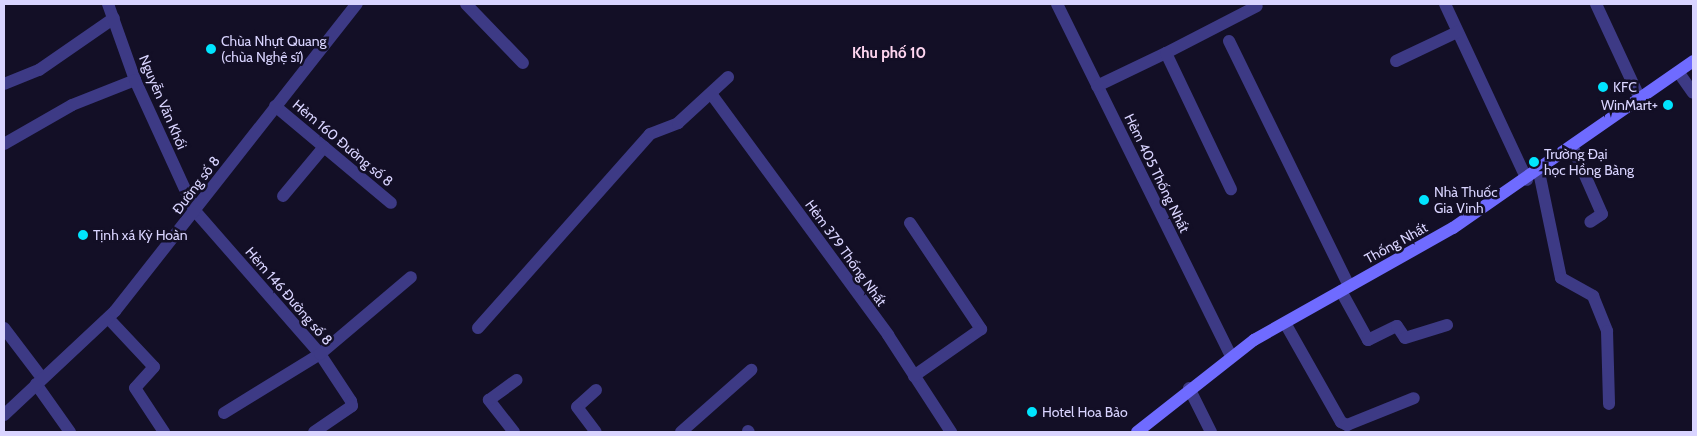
<!DOCTYPE html>
<html>
<head>
<meta charset="utf-8">
<style>
	body { margin:0 }
	#map { position:relative; width:1697px; height:436px; overflow:hidden; background:#130f26; font-family:Cabin,sans-serif }
	div>[style] { position:absolute }
	.minor>* { height:12px; margin:-6px; padding:0 6px; transform-origin:6px; border-radius:6px; background:#3d3a85 }
	.tertiary>* { height:12px; margin:-6px; padding:0 6px; transform-origin:6px; border-radius:6px; background:#3d3a85 }
	.secondary>* { height:12px; margin:-6px; padding:0 6px; transform-origin:6px; border-radius:6px; background:#6f6bff }
	.dots>* { width:14px; height:14px; translate:-50% -50%; box-sizing:border-box; border:2px solid #130f26; border-radius:50% }
	span { translate:-50% -50%; white-space:nowrap; text-align:center; line-height:1.15; -webkit-text-stroke:5px #130f26; paint-order:stroke }
	.poi-label { font-size:14px; color:#d9d4ff }
	.left { translate:0 -50%; text-align:left }
	.right { translate:-100% -50%; text-align:right }
	.street-label { font-size:14px; color:#d9d4ff }
	.neighbourhood-label { font-size:15px; color:#ffd6f0; font-weight:700 }
	.frame { position:absolute; inset:0; border:5px solid #d9d4ff; pointer-events:none }
</style>
</head>
<body>
<div id="map">
	<div class="minor">
		<i style="left:466px;top:4px;width:82px;rotate:46deg"></i>
		<i style="left:1057px;top:4px;width:393px;rotate:63.7deg"></i>
		<i style="left:1445px;top:4px;width:194px;rotate:65deg"></i>
		<i style="left:1596px;top:4px;width:107px;rotate:65.1deg"></i>
		<i style="left:1229px;top:41px;width:273px;rotate:63.9deg"></i>
		<i style="left:1166px;top:53px;width:102px;rotate:-27.3deg"></i>
		<i style="left:1396px;top:61px;width:68px;rotate:-25.4deg"></i>
		<i style="left:1679px;top:73px;width:24px;rotate:55deg"></i>
		<i style="left:4px;top:84px;width:38px;rotate:-22deg"></i>
		<i style="left:39px;top:70px;width:91px;rotate:-34.7deg"></i>
		<i style="left:1097px;top:86px;width:76px;rotate:-25.6deg"></i>
		<i style="left:1166px;top:53px;width:151px;rotate:64.5deg"></i>
		<i style="left:712px;top:95px;width:298px;rotate:53.7deg"></i>
		<i style="left:888px;top:335px;width:116px;rotate:57deg"></i>
		<i style="left:275px;top:106px;width:151px;rotate:39.9deg"></i>
		<i style="left:4px;top:144px;width:78px;rotate:-29.8deg"></i>
		<i style="left:72px;top:105px;width:68px;rotate:-21.6deg"></i>
		<i style="left:1573px;top:148px;width:72px;rotate:66.3deg"></i>
		<i style="left:1602px;top:214px;width:14px;rotate:146deg"></i>
		<i style="left:1539px;top:172px;width:108px;rotate:78.3deg"></i>
		<i style="left:1561px;top:278px;width:37px;rotate:29deg"></i>
		<i style="left:1593px;top:296px;width:38px;rotate:68deg"></i>
		<i style="left:1607px;top:331px;width:73px;rotate:88.4deg"></i>
		<i style="left:283px;top:196px;width:64px;rotate:-50.1deg"></i>
		<i style="left:195px;top:211px;width:190px;rotate:48.8deg"></i>
		<i style="left:320px;top:354px;width:56px;rotate:56.6deg"></i>
		<i style="left:351px;top:401px;width:5px;rotate:79deg"></i>
		<i style="left:352px;top:406px;width:46px;rotate:145.6deg"></i>
		<i style="left:910px;top:223px;width:128px;rotate:56.2deg"></i>
		<i style="left:981px;top:329px;width:82px;rotate:145deg"></i>
		<i style="left:1341px;top:291px;width:56px;rotate:61.1deg"></i>
		<i style="left:1368px;top:340px;width:32px;rotate:-26deg"></i>
		<i style="left:1397px;top:326px;width:14px;rotate:56deg"></i>
		<i style="left:1405px;top:338px;width:44px;rotate:-17.2deg"></i>
		<i style="left:108px;top:318px;width:67px;rotate:46.8deg"></i>
		<i style="left:154px;top:367px;width:28px;rotate:132deg"></i>
		<i style="left:135px;top:388px;width:53px;rotate:56.6deg"></i>
		<i style="left:1285px;top:323px;width:114px;rotate:60.5deg"></i>
		<i style="left:1341px;top:422px;width:7px;rotate:27deg"></i>
		<i style="left:1347px;top:425px;width:72px;rotate:-21.9deg"></i>
		<i style="left:4px;top:328px;width:63px;rotate:52.8deg"></i>
		<i style="left:478px;top:328px;width:259px;rotate:-48.4deg"></i>
		<i style="left:650px;top:134px;width:30px;rotate:-21deg"></i>
		<i style="left:678px;top:123px;width:68px;rotate:-42.6deg"></i>
		<i style="left:36px;top:384px;width:59px;rotate:54.7deg"></i>
		<i style="left:1189px;top:388px;width:49px;rotate:63.4deg"></i>
		<i style="left:596px;top:390px;width:25px;rotate:138deg"></i>
		<i style="left:577px;top:407px;width:31px;rotate:53deg"></i>
		<i style="left:224px;top:413px;width:113px;rotate:-31.6deg"></i>
		<i style="left:320px;top:354px;width:119px;rotate:-40.2deg"></i>
		<i style="left:748px;top:431px;width:1px;rotate:45deg"></i>
		<i style="left:514px;top:432px;width:41px;rotate:-128deg"></i>
		<i style="left:489px;top:400px;width:34px;rotate:-36deg"></i>
		<i style="left:681px;top:432px;width:94px;rotate:-41.5deg"></i>
	</div>
	<div class="tertiary">
		<i style="left:108px;top:4px;width:81px;rotate:70.4deg"></i>
		<i style="left:135px;top:80px;width:144px;rotate:65.4deg"></i>
		<i style="left:4px;top:415px;width:152px;rotate:-43.1deg"></i>
		<i style="left:115px;top:311px;width:391px;rotate:-51.8deg"></i>
	</div>
	<div class="secondary">
		<i style="left:1137px;top:432px;width:149px;rotate:-38.2deg"></i>
		<i style="left:1254px;top:340px;width:228px;rotate:-29.4deg"></i>
		<i style="left:1453px;top:228px;width:292px;rotate:-34.8deg"></i>
	</div>
	<div class="dots">
		<i style="left:211px;top:49px;background:#00e5ff"></i>
		<i style="left:1603px;top:87px;background:#00e5ff"></i>
		<i style="left:1668px;top:105px;background:#00e5ff"></i>
		<i style="left:1534px;top:162px;background:#00e5ff"></i>
		<i style="left:1424px;top:200px;background:#00e5ff"></i>
		<i style="left:83px;top:235px;background:#00e5ff"></i>
		<i style="left:1032px;top:412px;background:#00e5ff"></i>
	</div>
	<div class="poi-label">
		<span class="left" style="left:221px;top:49px">Chùa Nhựt Quang<br>(chùa Nghệ sĩ)</span>
		<span class="left" style="left:1613px;top:87px">KFC</span>
		<span class="right" style="left:1658px;top:105px">WinMart+</span>
		<span class="left" style="left:1544px;top:162px">Trường Đại<br>học Hồng Bàng</span>
		<span class="left" style="left:1434px;top:200px">Nhà Thuốc<br>Gia Vinh</span>
		<span class="left" style="left:93px;top:235px">Tịnh xá Kỳ Hoàn</span>
		<span class="left" style="left:1042px;top:412px">Hotel Hoa Bảo</span>
	</div>
	<div class="street-label">
		<span style="left:163px;top:102px;rotate:67deg">Nguyễn Văn Khối</span>
		<span style="left:343px;top:143px;rotate:40deg">Hẻm 160 Đường số 8</span>
		<span style="left:1157px;top:173px;rotate:64deg">Hẻm 405 Thống Nhất</span>
		<span style="left:196px;top:185px;rotate:-53deg">Đường số 8</span>
		<span style="left:1396px;top:243px;rotate:-29deg">Thống Nhất</span>
		<span style="left:846px;top:253px;rotate:54deg">Hẻm 379 Thống Nhất</span>
		<span style="left:289px;top:296px;rotate:49deg">Hẻm 146 Đường số 8</span>
	</div>
	<div class="neighbourhood-label">
		<span style="left:889px;top:54px">Khu phố 10</span>
	</div>
	<div class="frame"></div>
</div>
</body>
</html>
